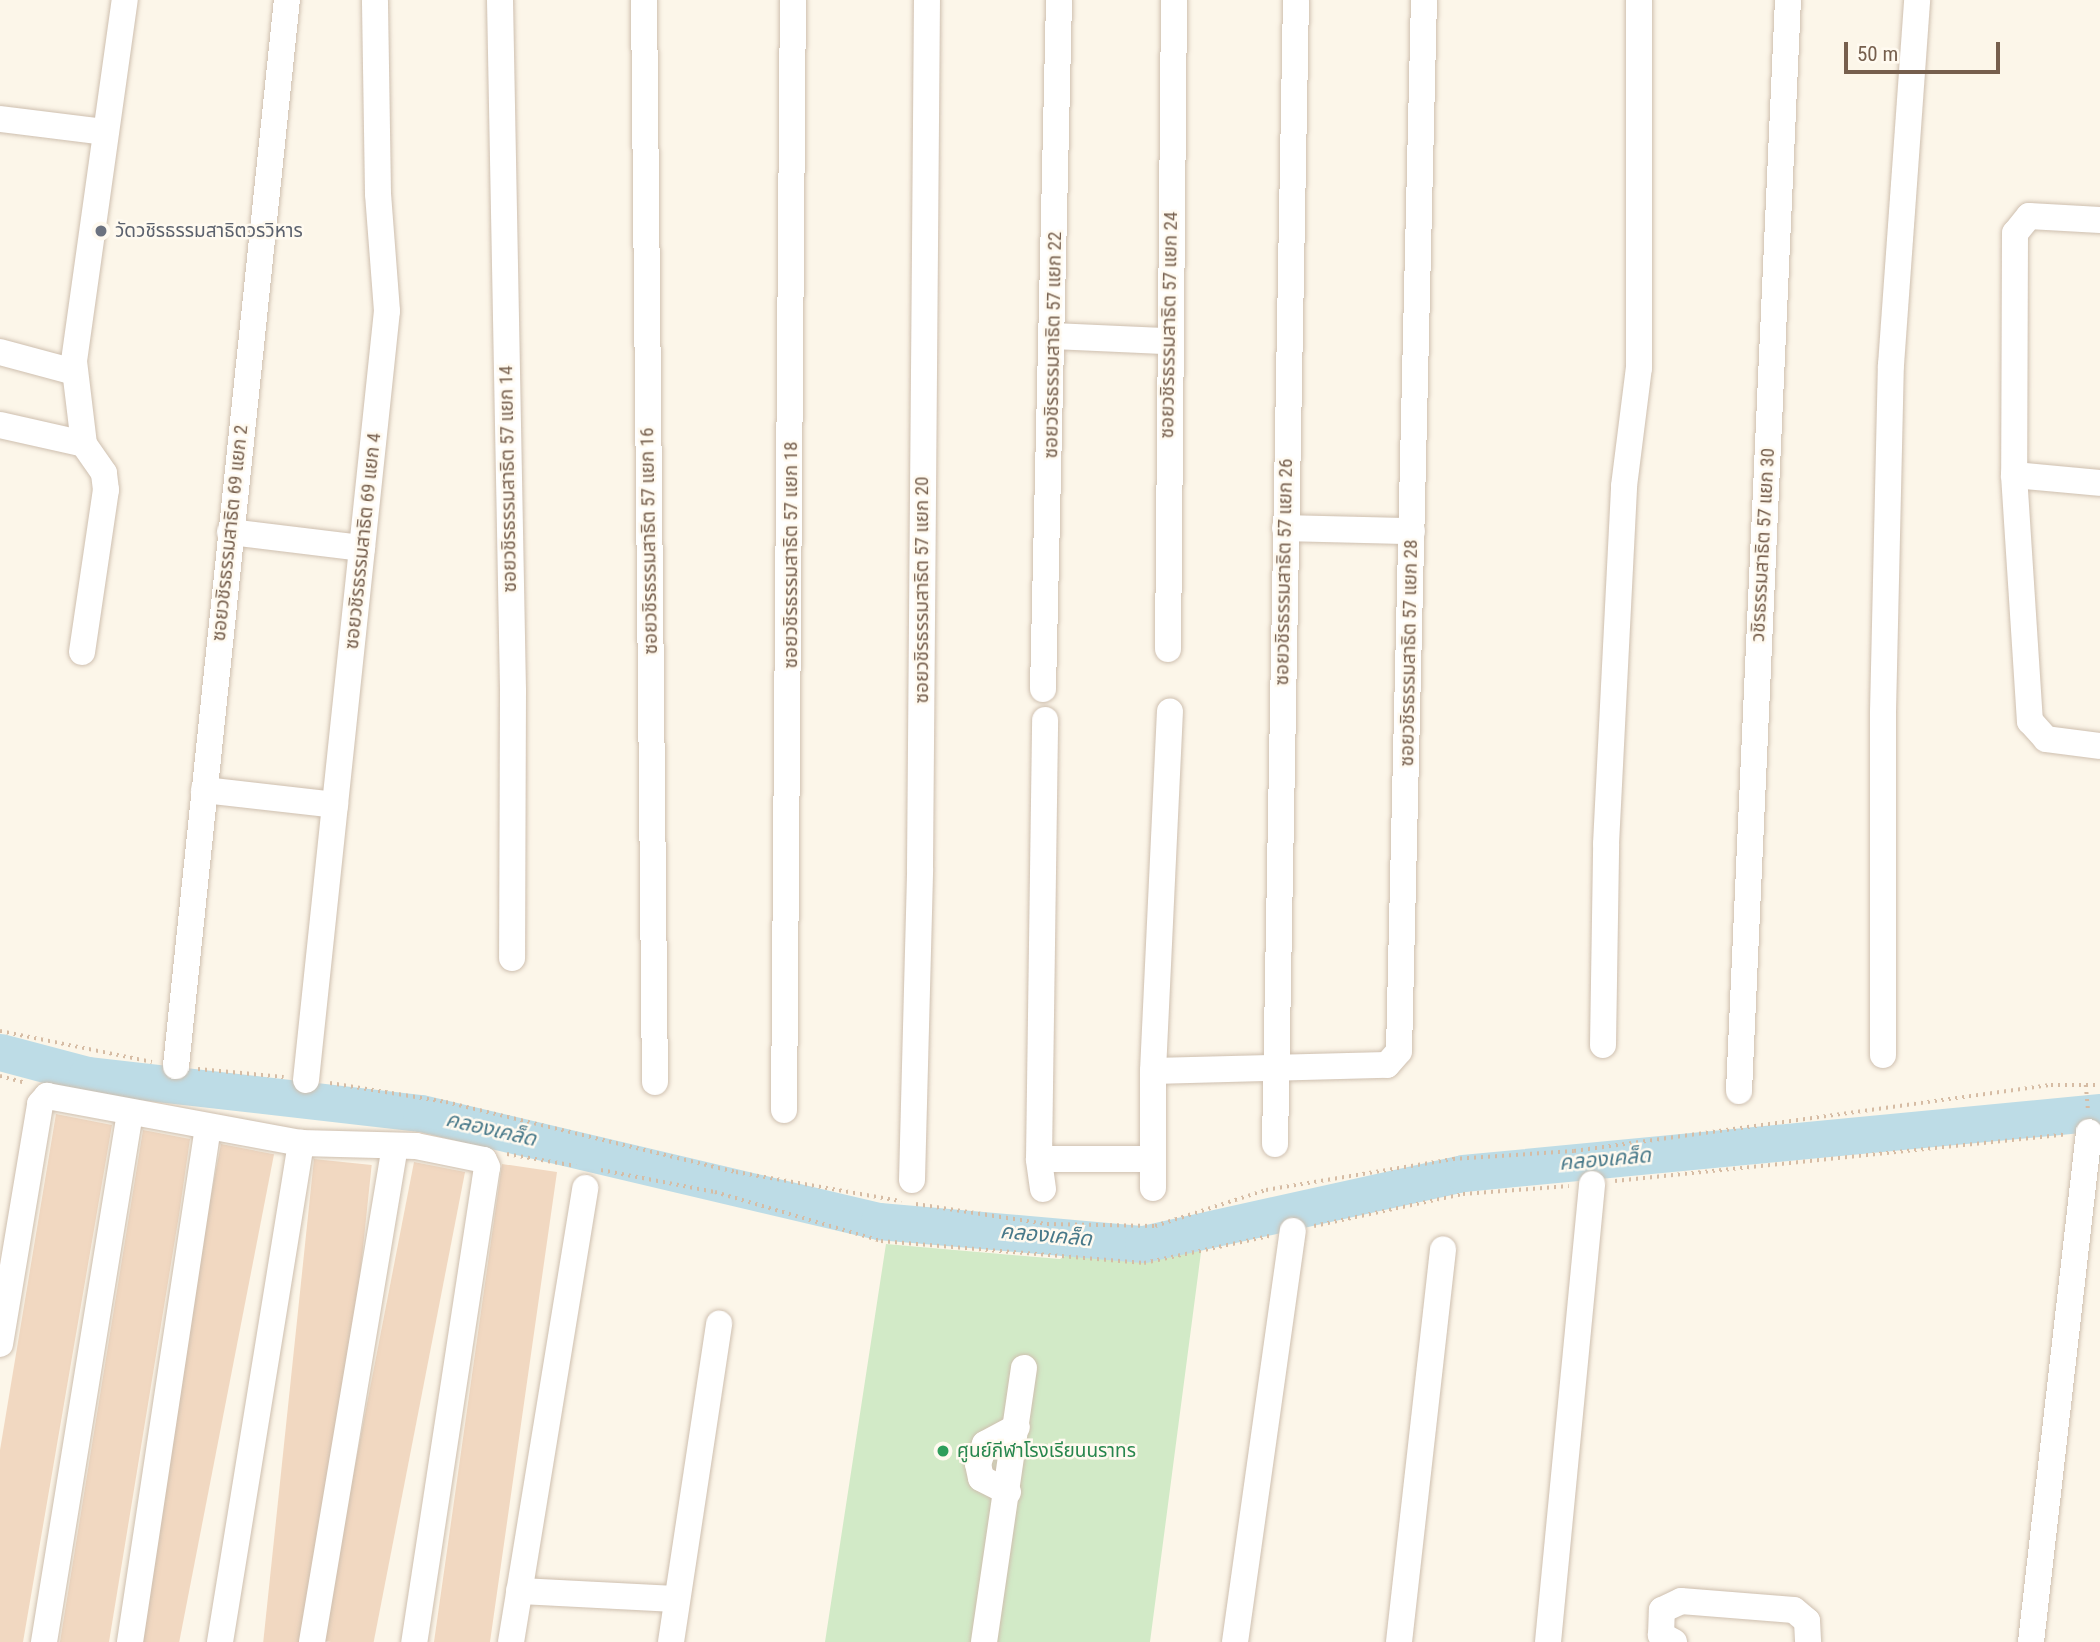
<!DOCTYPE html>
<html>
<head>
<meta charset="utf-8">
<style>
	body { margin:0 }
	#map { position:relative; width:2100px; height:1642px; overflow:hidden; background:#fcf6e9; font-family:"Roboto Condensed","Noto Sans Thai",sans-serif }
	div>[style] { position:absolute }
	.green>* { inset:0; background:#d2eac7 }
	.canal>* { height:21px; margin:-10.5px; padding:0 10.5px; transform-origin:10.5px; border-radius:10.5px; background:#bddce6 }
	.river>* { height:37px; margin:-18.5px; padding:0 18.5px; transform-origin:18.5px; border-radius:18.5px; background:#bddce6 }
	.building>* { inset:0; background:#f1d8c1; transform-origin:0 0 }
	.path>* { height:3.5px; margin-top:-1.75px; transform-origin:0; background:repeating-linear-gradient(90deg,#d6bca4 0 2px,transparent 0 7px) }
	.roads { filter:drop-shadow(0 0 2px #cebfaf) drop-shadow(0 0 2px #cebfaf) }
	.minor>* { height:26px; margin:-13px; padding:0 13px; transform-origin:13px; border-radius:13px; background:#fff }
	.dots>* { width:19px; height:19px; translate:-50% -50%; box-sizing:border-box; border:4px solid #fffaf0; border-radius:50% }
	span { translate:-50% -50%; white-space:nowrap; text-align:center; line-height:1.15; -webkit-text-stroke:5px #fffaf0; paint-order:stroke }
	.worship-label { font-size:19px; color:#5b616d }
	.left { translate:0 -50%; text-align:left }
	.street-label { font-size:19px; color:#765f4d }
	.leisure-label { font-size:19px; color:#27864d }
	.water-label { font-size:21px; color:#477889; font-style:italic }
	.scale { position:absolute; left:1844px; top:42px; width:156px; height:32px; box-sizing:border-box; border:4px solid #765f4d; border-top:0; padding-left:9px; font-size:21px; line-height:24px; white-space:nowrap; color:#765f4d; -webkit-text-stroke:5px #fffaf0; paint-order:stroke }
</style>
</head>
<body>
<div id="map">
	<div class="green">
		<i style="clip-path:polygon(1203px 1237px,1150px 1642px,825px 1642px,886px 1244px,1060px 1259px,1084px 1245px,1146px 1251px)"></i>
	</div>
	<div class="canal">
		<i style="left:2094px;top:1152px;width:40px;rotate:-82.9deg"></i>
	</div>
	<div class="river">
		<i style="left:0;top:1052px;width:90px;rotate:14.8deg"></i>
		<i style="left:87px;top:1075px;width:336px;rotate:6.5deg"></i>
		<i style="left:421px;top:1113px;width:471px;rotate:13.3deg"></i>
		<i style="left:879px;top:1221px;width:265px;rotate:5deg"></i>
		<i style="left:1143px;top:1244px;width:328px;rotate:-12.5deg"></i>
		<i style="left:1463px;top:1173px;width:640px;rotate:-5.47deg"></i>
	</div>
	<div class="building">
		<i style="clip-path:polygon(56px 1114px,112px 1125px,23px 1642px,0 1642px,0 1450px)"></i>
		<i style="clip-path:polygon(143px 1130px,190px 1139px,179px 1215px,109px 1642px,60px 1642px)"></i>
		<i style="left:221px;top:1144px;width:54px;height:504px;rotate:11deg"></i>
		<i style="left:314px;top:1159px;width:58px;height:489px;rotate:6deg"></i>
		<i style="left:414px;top:1162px;width:52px;height:487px;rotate:11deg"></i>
		<i style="clip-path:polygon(502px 1164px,557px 1172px,535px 1326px,490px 1642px,434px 1642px)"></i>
	</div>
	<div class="path">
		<i style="left:0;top:1031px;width:155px;rotate:11.5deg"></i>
		<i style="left:198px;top:1069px;width:86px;rotate:5.3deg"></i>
		<i style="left:0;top:1076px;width:27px;rotate:15deg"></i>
		<i style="left:330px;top:1083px;width:118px;rotate:9.3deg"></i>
		<i style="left:446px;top:1102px;width:298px;rotate:13.6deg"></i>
		<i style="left:736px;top:1172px;width:168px;rotate:10deg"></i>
		<i style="left:2086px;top:1085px;width:24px;rotate:85deg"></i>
		<i style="left:507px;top:1154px;width:70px;rotate:9.9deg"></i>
		<i style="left:601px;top:1170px;width:116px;rotate:10.9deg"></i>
		<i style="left:715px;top:1192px;width:173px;rotate:16.4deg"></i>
		<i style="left:881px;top:1241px;width:264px;rotate:4.8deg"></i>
		<i style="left:1144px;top:1263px;width:128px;rotate:-12.2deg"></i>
		<i style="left:1615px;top:1181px;width:454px;rotate:-5.9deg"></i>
		<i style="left:916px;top:1204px;width:133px;rotate:8.7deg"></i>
		<i style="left:1047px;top:1224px;width:108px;rotate:1.1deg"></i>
		<i style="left:1155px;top:1226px;width:117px;rotate:-18deg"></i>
		<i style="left:1266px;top:1190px;width:190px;rotate:-9.4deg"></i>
		<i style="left:1453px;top:1159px;width:121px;rotate:-3.8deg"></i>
		<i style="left:1574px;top:1151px;width:482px;rotate:-7.9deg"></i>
		<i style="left:2051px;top:1085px;width:49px"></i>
		<i style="left:1314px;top:1226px;width:152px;rotate:-12.1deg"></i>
		<i style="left:1463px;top:1194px;width:106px;rotate:-4.3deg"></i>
	</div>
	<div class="roads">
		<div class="minor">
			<i style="left:500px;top:0;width:691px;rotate:88.92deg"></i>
			<i style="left:513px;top:691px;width:267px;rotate:90.2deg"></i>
			<i style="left:644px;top:0;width:1082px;rotate:89.42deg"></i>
			<i style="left:0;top:119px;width:106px;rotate:7.1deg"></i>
			<i style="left:2100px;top:220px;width:71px;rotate:-176.8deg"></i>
			<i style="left:2029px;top:216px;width:22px;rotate:129deg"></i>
			<i style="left:2015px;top:233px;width:242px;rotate:90.2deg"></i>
			<i style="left:2014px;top:475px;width:247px;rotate:86.3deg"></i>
			<i style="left:2030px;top:721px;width:24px;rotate:48deg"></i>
			<i style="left:2046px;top:739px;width:54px;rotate:7.4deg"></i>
			<i style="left:1055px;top:336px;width:112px;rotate:2.6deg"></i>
			<i style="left:0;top:352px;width:77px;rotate:15.1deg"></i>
			<i style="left:0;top:425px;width:86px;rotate:12.7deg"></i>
			<i style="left:2014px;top:475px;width:86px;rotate:5.3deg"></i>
			<i style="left:1285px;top:528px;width:127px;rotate:1.4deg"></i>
			<i style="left:230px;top:532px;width:133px;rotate:6.9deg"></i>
			<i style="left:1168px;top:649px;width:649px;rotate:-89.47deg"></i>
			<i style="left:82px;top:652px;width:164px;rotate:-81.6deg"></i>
			<i style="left:106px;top:490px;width:17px;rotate:-97deg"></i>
			<i style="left:104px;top:473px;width:35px;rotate:-125deg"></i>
			<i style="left:84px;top:444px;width:84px;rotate:-96.9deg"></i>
			<i style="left:74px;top:361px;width:365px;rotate:-82deg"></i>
			<i style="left:1043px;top:689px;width:689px;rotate:-88.67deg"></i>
			<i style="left:204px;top:790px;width:132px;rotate:6.5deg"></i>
			<i style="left:1603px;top:1045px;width:201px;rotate:-89.1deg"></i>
			<i style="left:1606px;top:844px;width:358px;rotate:-87.1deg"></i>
			<i style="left:1624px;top:486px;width:119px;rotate:-82.8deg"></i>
			<i style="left:1639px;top:368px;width:368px;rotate:-90deg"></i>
			<i style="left:1883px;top:1055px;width:343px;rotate:-90deg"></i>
			<i style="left:1883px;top:712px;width:347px;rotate:-88.7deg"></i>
			<i style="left:1891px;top:365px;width:366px;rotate:-85.9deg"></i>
			<i style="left:176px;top:1066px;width:1072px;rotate:-84.06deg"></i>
			<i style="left:1153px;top:1071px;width:234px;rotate:-1.5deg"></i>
			<i style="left:1387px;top:1065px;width:18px;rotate:-49deg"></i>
			<i style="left:1399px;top:1051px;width:1051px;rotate:-88.64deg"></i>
			<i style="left:306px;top:1080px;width:773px;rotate:-83.99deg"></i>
			<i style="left:387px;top:311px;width:117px;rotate:-94.4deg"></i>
			<i style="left:378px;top:194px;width:194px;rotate:-90.9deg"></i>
			<i style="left:1739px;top:1091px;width:1092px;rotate:-87.43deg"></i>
			<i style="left:784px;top:1110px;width:1110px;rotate:-89.54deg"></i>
			<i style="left:1275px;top:1144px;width:1144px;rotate:-88.95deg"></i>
			<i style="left:1039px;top:1159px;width:112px"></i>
			<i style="left:912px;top:1180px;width:311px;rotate:-88.5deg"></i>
			<i style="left:920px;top:869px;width:869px;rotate:-89.54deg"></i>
			<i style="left:1153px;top:1188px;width:117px;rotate:-90deg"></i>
			<i style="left:1153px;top:1071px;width:360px;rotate:-87.3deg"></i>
			<i style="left:1043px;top:1189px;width:30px;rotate:-98deg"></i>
			<i style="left:1039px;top:1159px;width:439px;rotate:-89.2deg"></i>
			<i style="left:0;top:1344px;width:243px;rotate:-80.5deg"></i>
			<i style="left:40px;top:1104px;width:11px;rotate:-49deg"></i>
			<i style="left:47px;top:1096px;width:258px;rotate:10.5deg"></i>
			<i style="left:301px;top:1143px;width:115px;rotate:1.5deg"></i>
			<i style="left:416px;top:1146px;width:69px;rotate:11.6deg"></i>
			<i style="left:484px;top:1160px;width:8px;rotate:67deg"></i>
			<i style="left:487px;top:1167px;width:481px;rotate:98.7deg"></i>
			<i style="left:1008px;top:1492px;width:30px;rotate:-153deg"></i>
			<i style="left:981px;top:1478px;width:14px;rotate:-102deg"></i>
			<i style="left:978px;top:1464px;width:21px;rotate:-71deg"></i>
			<i style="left:985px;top:1444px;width:36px;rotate:-28deg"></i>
			<i style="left:519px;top:1591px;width:158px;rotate:2.9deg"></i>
			<i style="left:44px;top:1642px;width:536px;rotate:-80.77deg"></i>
			<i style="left:130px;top:1642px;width:521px;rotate:-81.39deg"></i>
			<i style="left:220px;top:1642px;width:506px;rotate:-80.78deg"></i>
			<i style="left:312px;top:1642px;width:503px;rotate:-80.5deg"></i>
			<i style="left:511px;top:1642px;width:460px;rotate:-80.7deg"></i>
			<i style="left:671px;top:1642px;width:322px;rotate:-81.4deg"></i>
			<i style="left:984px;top:1642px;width:277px;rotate:-81.7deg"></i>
			<i style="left:1235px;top:1642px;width:415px;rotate:-82deg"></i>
			<i style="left:1399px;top:1642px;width:395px;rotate:-83.6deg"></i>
			<i style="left:1548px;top:1642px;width:460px;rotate:-84.5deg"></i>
			<i style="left:1674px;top:1642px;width:15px;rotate:-152deg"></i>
			<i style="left:1661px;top:1635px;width:25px;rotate:-88deg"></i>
			<i style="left:1662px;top:1610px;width:21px;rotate:-25deg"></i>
			<i style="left:1681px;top:1601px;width:113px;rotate:4.6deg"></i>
			<i style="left:1794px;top:1610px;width:17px;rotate:40deg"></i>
			<i style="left:1807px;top:1621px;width:21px;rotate:87deg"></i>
			<i style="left:2031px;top:1642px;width:513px;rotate:-83.51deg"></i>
		</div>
	</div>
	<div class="dots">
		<i style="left:101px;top:231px;background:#6b7280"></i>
		<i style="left:943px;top:1451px;background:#2e9e5b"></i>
	</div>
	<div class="worship-label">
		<span class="left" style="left:115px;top:231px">วัดวชิรธรรมสาธิตวรวิหาร</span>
	</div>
	<div class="street-label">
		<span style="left:1169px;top:325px;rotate:-89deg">ซอยวชิรธรรมสาธิต 57 แยก 24</span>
		<span style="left:1053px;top:345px;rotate:-89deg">ซอยวชิรธรรมสาธิต 57 แยก 22</span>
		<span style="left:508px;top:479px;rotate:-91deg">ซอยวชิรธรรมสาธิต 57 แยก 14</span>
		<span style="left:230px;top:533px;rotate:-84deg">ซอยวชิรธรรมสาธิต 69 แยก 2</span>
		<span style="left:363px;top:541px;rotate:-84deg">ซอยวชิรธรรมสาธิต 69 แยก 4</span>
		<span style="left:649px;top:541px;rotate:-91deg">ซอยวชิรธรรมสาธิต 57 แยก 16</span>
		<span style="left:1763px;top:545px;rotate:-87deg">วชิรธรรมสาธิต 57 แยก 30</span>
		<span style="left:791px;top:555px;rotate:-90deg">ซอยวชิรธรรมสาธิต 57 แยก 18</span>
		<span style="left:1284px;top:572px;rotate:-89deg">ซอยวชิรธรรมสาธิต 57 แยก 26</span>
		<span style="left:922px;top:590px;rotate:-90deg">ซอยวชิรธรรมสาธิต 57 แยก 20</span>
		<span style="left:1409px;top:653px;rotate:-89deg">ซอยวชิรธรรมสาธิต 57 แยก 28</span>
	</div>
	<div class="leisure-label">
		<span class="left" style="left:957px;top:1451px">ศูนย์กีฬาโรงเรียนนราทร</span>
	</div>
	<div class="water-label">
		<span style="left:491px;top:1129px;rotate:13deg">คลองเคล็ด</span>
		<span style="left:1605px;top:1159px;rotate:-5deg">คลองเคล็ด</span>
		<span style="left:1046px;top:1235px;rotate:5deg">คลองเคล็ด</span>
	</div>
	<div class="scale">50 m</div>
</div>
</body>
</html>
